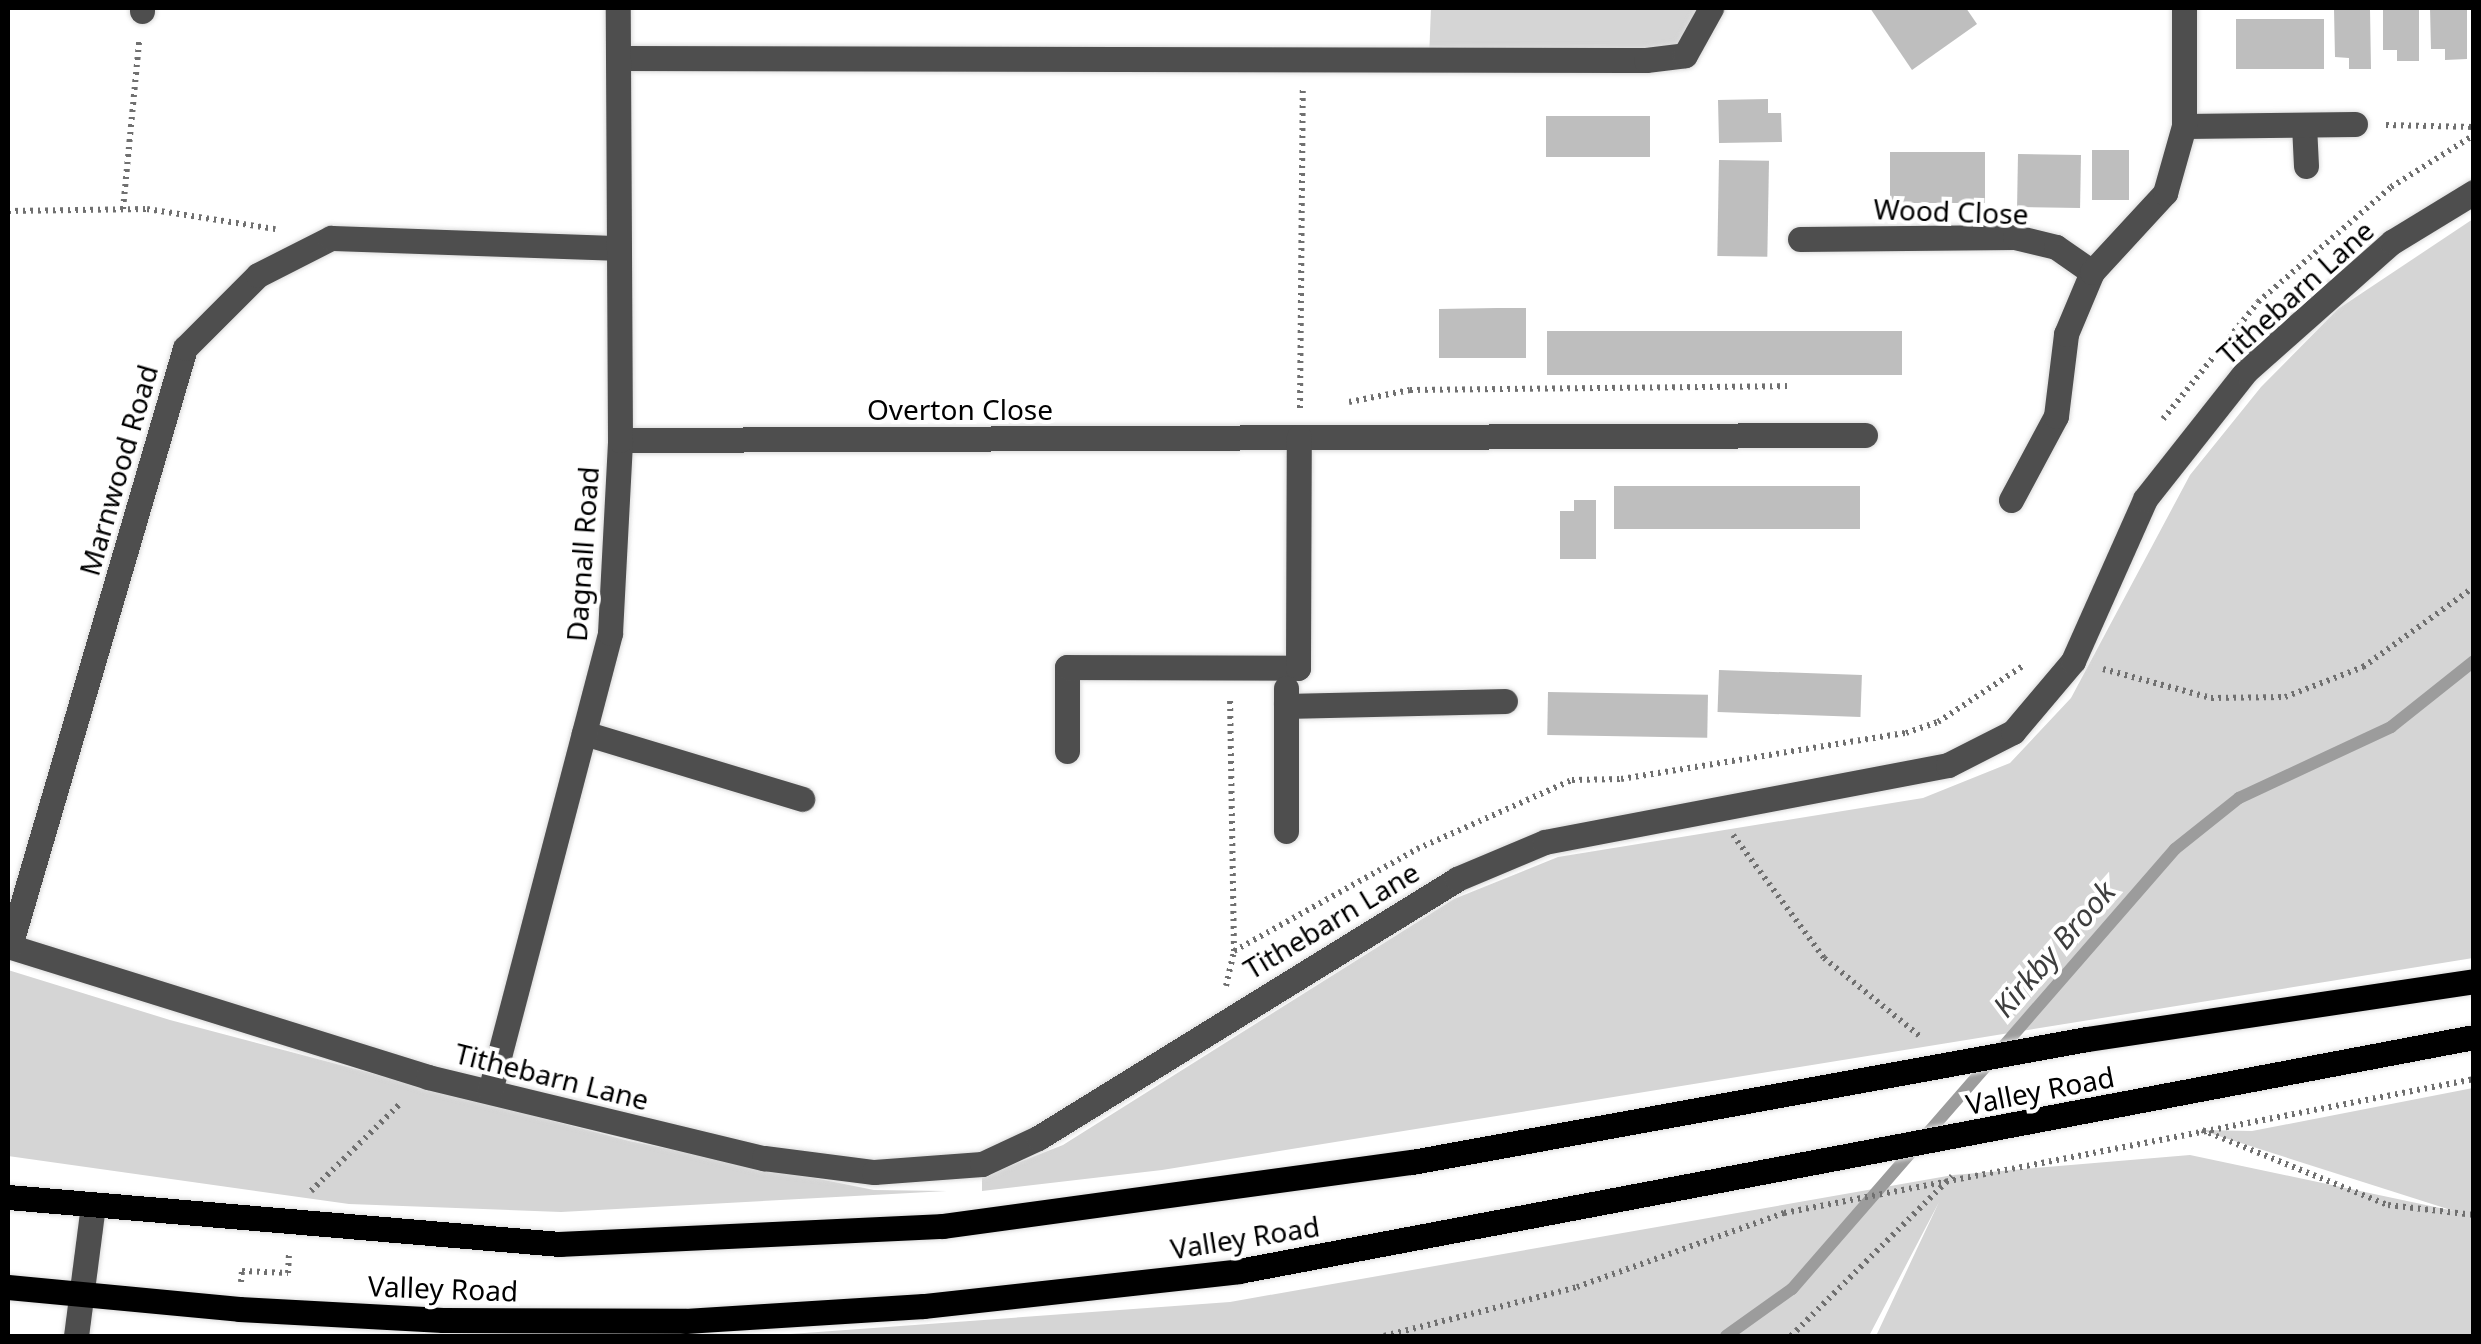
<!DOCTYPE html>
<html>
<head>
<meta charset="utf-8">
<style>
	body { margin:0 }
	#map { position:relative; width:2481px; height:1344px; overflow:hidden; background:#fff; font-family:"Noto Sans",sans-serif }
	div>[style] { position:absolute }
	.green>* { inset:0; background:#d5d5d5 }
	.stream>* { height:12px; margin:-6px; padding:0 6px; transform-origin:6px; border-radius:6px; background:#9c9c9c }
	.building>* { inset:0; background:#bebebe; transform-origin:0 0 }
	.path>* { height:6px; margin-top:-3px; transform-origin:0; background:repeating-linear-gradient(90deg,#707070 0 2.5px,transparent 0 7.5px) }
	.roads { filter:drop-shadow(0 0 2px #dbdbdb) drop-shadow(0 0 2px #dbdbdb) }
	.minor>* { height:25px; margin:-12.5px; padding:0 12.5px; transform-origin:12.5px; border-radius:12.5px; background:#4e4e4e }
	.major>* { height:25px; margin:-12.5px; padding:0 12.5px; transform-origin:12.5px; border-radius:12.5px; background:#000 }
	span { translate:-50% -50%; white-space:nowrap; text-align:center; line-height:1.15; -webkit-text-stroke:8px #fff; paint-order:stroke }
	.street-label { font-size:28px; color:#000 }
	.water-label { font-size:30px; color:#3d3d3d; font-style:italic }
	.frame { position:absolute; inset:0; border:10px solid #000; pointer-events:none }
</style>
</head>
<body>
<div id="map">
	<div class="green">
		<i style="clip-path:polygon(1431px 8px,1711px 8px,1685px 55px,1429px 59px)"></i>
		<i style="clip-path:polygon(2473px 219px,2473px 958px,1162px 1170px,982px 1191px,982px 1177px,1063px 1145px,1454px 899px,1558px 857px,1923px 798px,2010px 763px,2071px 698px,2190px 475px,2261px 387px,2338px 309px)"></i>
		<i style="clip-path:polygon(8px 970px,170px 1020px,629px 1141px,874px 1190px,947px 1191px,561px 1212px,349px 1204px,8px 1156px)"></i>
		<i style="clip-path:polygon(2473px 1088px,2473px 1336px,1876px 1336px,1939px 1202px,1869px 1336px,763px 1336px,1230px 1302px,1953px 1175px,2190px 1155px,2454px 1211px,2200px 1130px,2252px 1131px)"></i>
	</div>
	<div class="stream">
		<i style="left:1726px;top:1336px;width:81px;rotate:-35.5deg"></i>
		<i style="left:1792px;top:1289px;width:583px;rotate:-48.96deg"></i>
		<i style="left:2175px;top:849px;width:82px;rotate:-38.6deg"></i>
		<i style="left:2239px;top:798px;width:168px;rotate:-25deg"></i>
		<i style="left:2391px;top:727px;width:106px;rotate:-38.5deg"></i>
	</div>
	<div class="building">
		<i style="clip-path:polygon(1870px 8px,1966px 8px,1977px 24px,1912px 70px)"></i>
		<i style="clip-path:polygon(2383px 8px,2419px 8px,2419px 61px,2397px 61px,2397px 50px,2383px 50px)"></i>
		<i style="clip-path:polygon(2430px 8px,2467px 8px,2467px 59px,2445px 60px,2445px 49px,2431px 49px)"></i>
		<i style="clip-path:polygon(2334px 9px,2370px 9px,2371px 69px,2349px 69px,2349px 58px,2335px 57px)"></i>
		<i style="left:2236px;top:19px;width:88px;height:50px"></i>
		<i style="clip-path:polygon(1768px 99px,1768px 113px,1781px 113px,1782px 142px,1719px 143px,1718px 100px)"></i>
		<i style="left:1546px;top:116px;width:104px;height:41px"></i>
		<i style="left:2092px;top:150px;width:37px;height:50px"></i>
		<i style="left:1890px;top:152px;width:95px;height:51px"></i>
		<i style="left:2018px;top:154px;width:63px;height:53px;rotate:1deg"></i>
		<i style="left:1719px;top:160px;width:50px;height:96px;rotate:1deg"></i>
		<i style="clip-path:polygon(1497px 308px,1526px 308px,1526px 358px,1439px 358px,1439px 309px)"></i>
		<i style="left:1547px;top:331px;width:355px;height:44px"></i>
		<i style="left:1614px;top:486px;width:246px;height:43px"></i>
		<i style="clip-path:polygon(1574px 500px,1596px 500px,1596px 559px,1560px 559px,1560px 511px,1574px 511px)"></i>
		<i style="left:1719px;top:670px;width:143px;height:42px;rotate:2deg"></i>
		<i style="left:1548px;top:692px;width:160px;height:43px;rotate:1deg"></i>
	</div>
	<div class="path">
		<i style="left:2386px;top:125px;width:88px;rotate:1.3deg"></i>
		<i style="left:123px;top:209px;width:168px;rotate:-84.5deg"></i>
		<i style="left:8px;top:211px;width:139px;rotate:-0.8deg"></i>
		<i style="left:147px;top:209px;width:130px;rotate:8.9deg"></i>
		<i style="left:1349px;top:402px;width:62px;rotate:-11.1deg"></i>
		<i style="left:1410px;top:390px;width:377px;rotate:-0.6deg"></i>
		<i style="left:1300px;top:408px;width:318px;rotate:-89.5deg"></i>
		<i style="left:2163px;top:419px;width:151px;rotate:-50.9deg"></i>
		<i style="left:2258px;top:302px;width:176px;rotate:-40.8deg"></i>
		<i style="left:2391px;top:187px;width:98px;rotate:-32.1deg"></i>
		<i style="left:2103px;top:669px;width:112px;rotate:15deg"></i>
		<i style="left:2211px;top:698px;width:74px;rotate:-0.8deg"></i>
		<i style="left:2285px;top:697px;width:84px;rotate:-21deg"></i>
		<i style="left:2363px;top:667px;width:137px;rotate:-35.8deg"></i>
		<i style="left:1733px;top:835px;width:153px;rotate:53.5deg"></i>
		<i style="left:1824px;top:958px;width:125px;rotate:39.2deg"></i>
		<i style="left:1234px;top:951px;width:210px;rotate:-29.1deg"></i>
		<i style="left:1417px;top:849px;width:170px;rotate:-24deg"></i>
		<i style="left:1572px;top:780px;width:49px;rotate:-1.2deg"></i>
		<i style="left:1621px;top:779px;width:289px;rotate:-9.2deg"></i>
		<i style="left:1906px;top:733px;width:34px;rotate:-19deg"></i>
		<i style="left:1938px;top:722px;width:103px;rotate:-33.5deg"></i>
		<i style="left:1226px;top:986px;width:36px;rotate:-77deg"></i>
		<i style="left:1234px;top:951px;width:252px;rotate:-90.9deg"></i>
		<i style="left:2202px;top:1130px;width:201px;rotate:22deg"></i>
		<i style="left:2388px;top:1205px;width:87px;rotate:6.6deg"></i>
		<i style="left:311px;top:1191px;width:127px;rotate:-44.4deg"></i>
		<i style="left:241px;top:1282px;width:11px;rotate:-85deg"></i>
		<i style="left:242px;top:1271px;width:46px;rotate:2.5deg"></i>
		<i style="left:288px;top:1273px;width:21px;rotate:-87deg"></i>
		<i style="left:1384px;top:1336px;width:199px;rotate:-14.2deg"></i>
		<i style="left:1577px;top:1287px;width:220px;rotate:-19.7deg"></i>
		<i style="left:1784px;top:1213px;width:703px;rotate:-10.99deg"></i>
		<i style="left:1791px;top:1336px;width:227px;rotate:-44.8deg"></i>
	</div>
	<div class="roads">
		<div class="minor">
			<i style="left:142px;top:8px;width:3px;rotate:90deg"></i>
			<i style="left:619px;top:58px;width:1027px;rotate:0.11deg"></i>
			<i style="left:1646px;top:60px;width:39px;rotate:-7deg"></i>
			<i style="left:1685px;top:55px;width:54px;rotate:-61deg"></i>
			<i style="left:2304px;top:125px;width:41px;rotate:87.2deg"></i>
			<i style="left:2184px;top:126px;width:171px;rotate:-0.7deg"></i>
			<i style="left:1800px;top:239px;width:215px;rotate:-0.5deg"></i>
			<i style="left:2015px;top:237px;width:42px;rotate:13.7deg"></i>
			<i style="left:2056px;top:247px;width:44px;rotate:34.8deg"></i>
			<i style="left:620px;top:440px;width:1245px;rotate:-0.23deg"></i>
			<i style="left:2011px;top:500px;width:95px;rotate:-61.8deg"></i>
			<i style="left:2056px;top:416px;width:83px;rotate:-83deg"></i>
			<i style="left:2066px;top:334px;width:67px;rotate:-67.2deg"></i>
			<i style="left:2092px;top:272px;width:108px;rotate:-47.3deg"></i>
			<i style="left:2165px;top:193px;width:70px;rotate:-74.2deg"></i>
			<i style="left:2184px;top:126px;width:118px;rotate:-90deg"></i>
			<i style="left:1286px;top:706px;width:219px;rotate:-1.3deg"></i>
			<i style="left:584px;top:733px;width:228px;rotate:16.8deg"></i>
			<i style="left:1067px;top:751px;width:84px;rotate:-90deg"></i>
			<i style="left:1067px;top:667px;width:231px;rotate:0.2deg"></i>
			<i style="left:1298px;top:668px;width:231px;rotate:-89.8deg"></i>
			<i style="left:1286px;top:831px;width:143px;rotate:-90deg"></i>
			<i style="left:8px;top:946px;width:440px;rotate:17.3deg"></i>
			<i style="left:428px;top:1077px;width:346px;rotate:13.6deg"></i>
			<i style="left:764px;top:1158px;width:111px;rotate:7.3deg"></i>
			<i style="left:874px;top:1172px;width:108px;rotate:-4.2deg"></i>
			<i style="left:982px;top:1164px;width:62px;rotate:-24.9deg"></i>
			<i style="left:1038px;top:1138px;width:493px;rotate:-31.7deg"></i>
			<i style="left:1457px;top:879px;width:95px;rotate:-22.8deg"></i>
			<i style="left:1545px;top:842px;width:410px;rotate:-10.8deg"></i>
			<i style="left:1948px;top:765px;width:73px;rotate:-26.9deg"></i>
			<i style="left:2013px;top:732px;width:93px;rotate:-49.8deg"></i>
			<i style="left:2073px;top:661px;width:177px;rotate:-66deg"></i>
			<i style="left:2145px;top:499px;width:163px;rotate:-51.7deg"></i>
			<i style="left:2246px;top:371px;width:195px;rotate:-41.5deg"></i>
			<i style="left:2392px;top:242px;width:96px;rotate:-31.4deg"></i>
			<i style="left:10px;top:946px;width:623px;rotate:-73.69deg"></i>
			<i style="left:185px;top:348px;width:103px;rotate:-45deg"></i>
			<i style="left:258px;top:275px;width:82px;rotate:-26.9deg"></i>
			<i style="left:331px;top:238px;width:285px;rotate:2deg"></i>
			<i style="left:490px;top:1091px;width:473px;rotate:-75.3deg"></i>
			<i style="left:610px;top:633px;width:193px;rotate:-87deg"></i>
			<i style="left:620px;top:440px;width:432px;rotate:-90.3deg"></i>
			<i style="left:76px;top:1336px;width:132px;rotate:-82.6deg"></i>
		</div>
		<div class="major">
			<i style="left:8px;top:1197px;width:554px;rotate:4.87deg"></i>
			<i style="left:560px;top:1244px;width:383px;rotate:-2.7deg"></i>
			<i style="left:943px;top:1226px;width:473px;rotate:-7.8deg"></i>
			<i style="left:1412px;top:1162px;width:686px;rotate:-10.33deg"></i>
			<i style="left:2087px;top:1039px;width:391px;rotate:-8.5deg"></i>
			<i style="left:8px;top:1287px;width:232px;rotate:5.4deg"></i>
			<i style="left:239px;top:1309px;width:204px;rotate:3.1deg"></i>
			<i style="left:443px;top:1320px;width:242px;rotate:0.2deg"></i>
			<i style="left:685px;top:1321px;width:239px;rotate:-3.6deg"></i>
			<i style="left:924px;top:1306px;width:317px;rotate:-6.3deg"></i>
			<i style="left:1239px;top:1271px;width:1257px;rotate:-10.73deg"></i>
		</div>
	</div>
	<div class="street-label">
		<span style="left:1951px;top:211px;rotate:2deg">Wood Close</span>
		<span style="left:2295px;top:292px;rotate:-42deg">Tithebarn Lane</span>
		<span style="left:960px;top:409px">Overton Close</span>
		<span style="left:118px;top:470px;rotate:-74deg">Marnwood Road</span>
		<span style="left:582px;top:554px;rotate:-86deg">Dagnall Road</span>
		<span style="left:1331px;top:920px;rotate:-31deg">Tithebarn Lane</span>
		<span style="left:552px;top:1076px;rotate:14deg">Tithebarn Lane</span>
		<span style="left:2040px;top:1090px;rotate:-11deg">Valley Road</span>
		<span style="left:1245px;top:1237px;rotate:-9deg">Valley Road</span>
		<span style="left:443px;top:1288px;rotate:2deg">Valley Road</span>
	</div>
	<div class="water-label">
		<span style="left:2054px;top:949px;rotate:-49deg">Kirkby Brook</span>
	</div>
	<div class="frame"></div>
</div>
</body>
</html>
